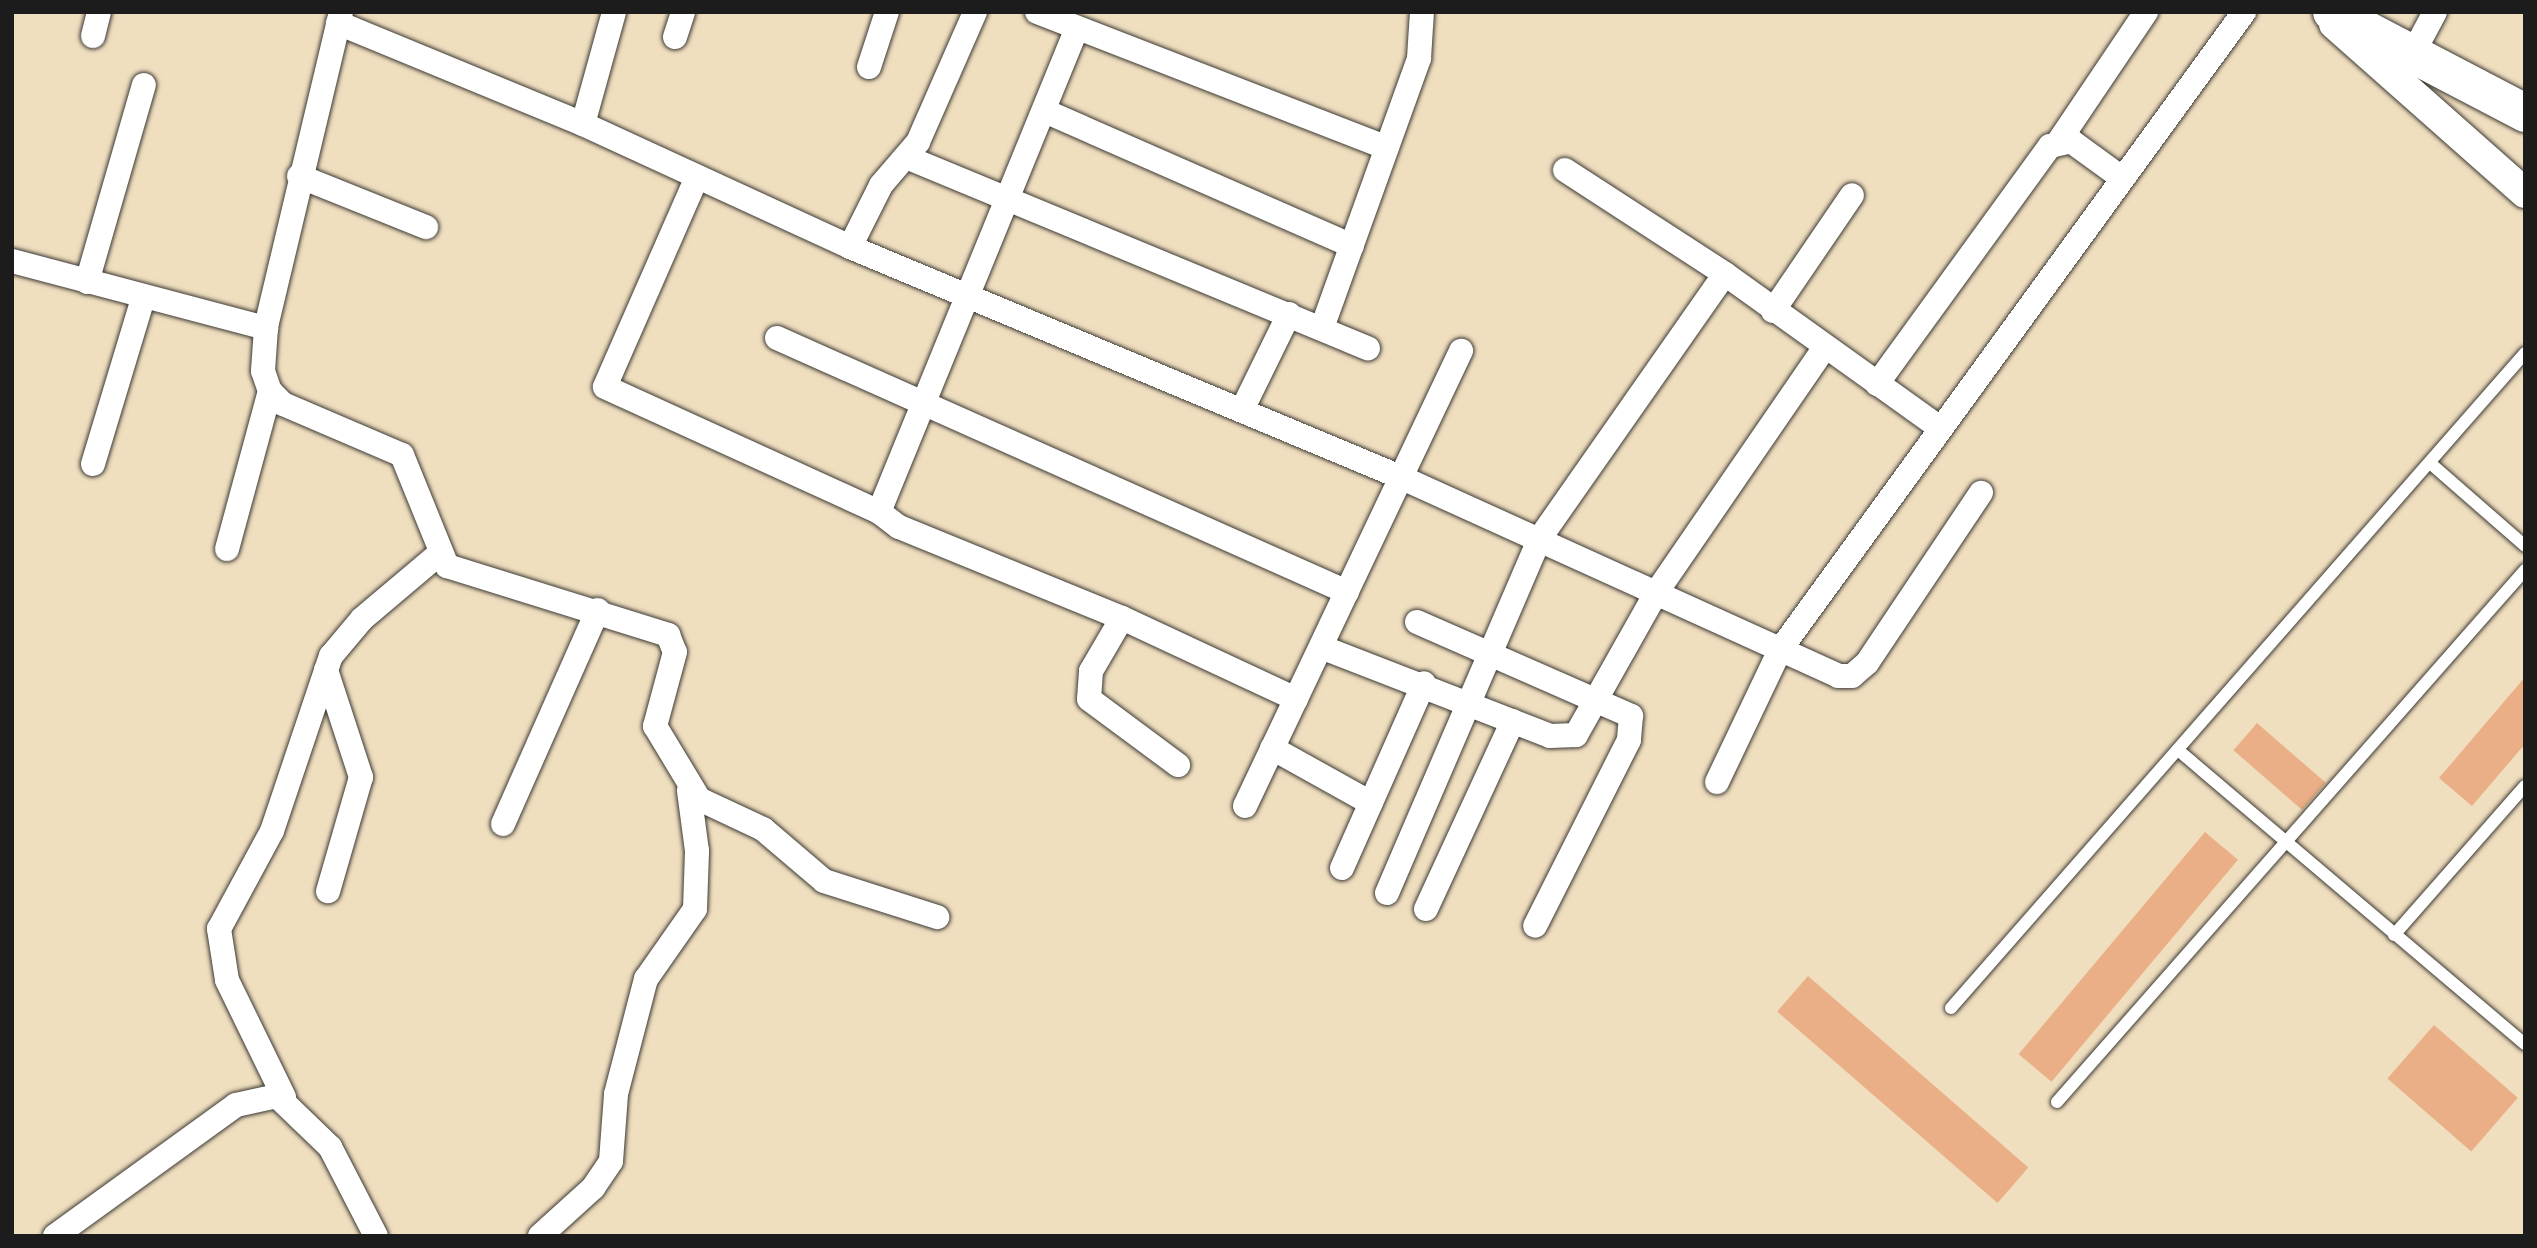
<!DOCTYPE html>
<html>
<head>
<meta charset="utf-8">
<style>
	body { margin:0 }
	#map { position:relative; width:2537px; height:1248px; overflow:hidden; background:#f0dfbf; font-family:Alegreya,serif }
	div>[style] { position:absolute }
	.building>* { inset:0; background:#eaaf86; transform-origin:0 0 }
	.roads { filter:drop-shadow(0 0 2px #3c3934) drop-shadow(0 0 2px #3c3934) }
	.service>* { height:12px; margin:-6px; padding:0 6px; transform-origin:6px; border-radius:6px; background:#fff }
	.minor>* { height:24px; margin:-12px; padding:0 12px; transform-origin:12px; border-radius:12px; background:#fff }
	.tertiary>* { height:30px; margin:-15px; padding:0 15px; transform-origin:15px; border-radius:15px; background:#fff }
	.primary>* { height:38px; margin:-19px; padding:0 19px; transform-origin:19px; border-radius:19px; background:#fff }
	span { translate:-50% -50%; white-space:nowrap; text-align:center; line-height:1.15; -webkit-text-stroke:5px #fdfcf7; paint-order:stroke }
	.frame { position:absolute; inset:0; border:14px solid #1c1c1c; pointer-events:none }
</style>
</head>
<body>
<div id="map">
	<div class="building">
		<i style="clip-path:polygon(2525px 677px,2525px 744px,2472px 806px,2439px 778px)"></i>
		<i style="left:2257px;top:723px;width:91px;height:36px;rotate:41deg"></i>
		<i style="left:2205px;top:832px;width:43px;height:290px;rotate:40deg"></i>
		<i style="left:1808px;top:976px;width:292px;height:47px;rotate:41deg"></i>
		<i style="left:2434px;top:1025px;width:111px;height:71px;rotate:41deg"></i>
	</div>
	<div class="roads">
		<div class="service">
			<i style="left:2430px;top:463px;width:126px;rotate:41.1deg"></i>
			<i style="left:2178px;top:750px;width:455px;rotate:40.3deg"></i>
			<i style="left:2394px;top:935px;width:198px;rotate:-48.7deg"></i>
			<i style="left:1951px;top:1008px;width:871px;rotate:-48.77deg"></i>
			<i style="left:2057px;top:1102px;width:709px;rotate:-48.66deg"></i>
		</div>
		<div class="minor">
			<i style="left:341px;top:12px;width:325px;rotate:103.4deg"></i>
			<i style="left:266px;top:328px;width:43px;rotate:94deg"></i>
			<i style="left:263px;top:371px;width:21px;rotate:71deg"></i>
			<i style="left:270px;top:391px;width:18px;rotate:45deg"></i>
			<i style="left:283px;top:404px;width:129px;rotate:23.2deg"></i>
			<i style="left:402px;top:455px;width:120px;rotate:67.9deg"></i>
			<i style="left:447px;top:566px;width:232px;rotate:17.3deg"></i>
			<i style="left:668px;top:635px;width:18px;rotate:68deg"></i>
			<i style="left:675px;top:652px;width:77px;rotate:105.1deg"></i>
			<i style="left:655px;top:726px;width:85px;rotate:58.9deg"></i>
			<i style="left:699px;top:799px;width:71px;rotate:25.1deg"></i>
			<i style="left:763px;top:829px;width:80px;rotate:40.4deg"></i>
			<i style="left:824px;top:881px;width:119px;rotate:17.7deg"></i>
			<i style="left:1037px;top:12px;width:375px;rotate:21.2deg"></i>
			<i style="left:338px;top:23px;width:265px;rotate:22.4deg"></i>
			<i style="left:583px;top:124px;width:294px;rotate:24.7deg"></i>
			<i style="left:850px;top:247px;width:594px;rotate:22.68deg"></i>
			<i style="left:1398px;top:476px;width:483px;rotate:24.4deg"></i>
			<i style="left:1838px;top:676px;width:14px"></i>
			<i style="left:1852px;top:676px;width:20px;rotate:-41deg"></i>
			<i style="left:1867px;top:663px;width:205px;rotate:-56.2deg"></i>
			<i style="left:1077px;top:28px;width:523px;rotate:112.25deg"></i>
			<i style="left:879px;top:512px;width:25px;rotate:37deg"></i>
			<i style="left:899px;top:527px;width:241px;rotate:22.2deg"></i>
			<i style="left:1122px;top:618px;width:192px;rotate:25deg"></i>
			<i style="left:93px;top:36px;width:25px;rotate:-76deg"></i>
			<i style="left:675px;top:37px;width:26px;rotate:-72deg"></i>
			<i style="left:2411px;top:57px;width:51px;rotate:-61.9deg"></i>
			<i style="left:869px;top:67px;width:58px;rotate:-71.9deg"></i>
			<i style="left:1047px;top:112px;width:333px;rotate:23.7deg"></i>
			<i style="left:583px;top:124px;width:116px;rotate:-74.5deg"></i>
			<i style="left:2059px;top:141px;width:156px;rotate:-56deg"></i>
			<i style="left:906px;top:157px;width:500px;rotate:22.5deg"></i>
			<i style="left:1565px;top:170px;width:191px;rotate:33deg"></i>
			<i style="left:1725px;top:274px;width:264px;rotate:35.6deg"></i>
			<i style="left:299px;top:176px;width:137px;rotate:21.9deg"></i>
			<i style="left:697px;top:177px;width:229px;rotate:113.7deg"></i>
			<i style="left:605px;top:387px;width:301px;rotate:24.5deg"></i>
			<i style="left:850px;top:247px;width:69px;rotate:-63.4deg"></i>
			<i style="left:881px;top:185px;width:57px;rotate:-49.3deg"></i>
			<i style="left:918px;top:142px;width:142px;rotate:-66.3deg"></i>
			<i style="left:12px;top:261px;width:263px;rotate:14.8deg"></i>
			<i style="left:87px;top:282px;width:205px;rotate:-73.9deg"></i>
			<i style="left:1773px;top:311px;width:140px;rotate:-55.7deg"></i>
			<i style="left:1322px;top:328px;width:287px;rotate:-70.2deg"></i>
			<i style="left:1419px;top:58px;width:46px;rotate:-86.3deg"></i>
			<i style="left:777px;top:338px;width:624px;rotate:24.02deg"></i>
			<i style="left:1877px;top:384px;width:294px;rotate:-54deg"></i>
			<i style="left:2050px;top:146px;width:22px;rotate:-13deg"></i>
			<i style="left:2071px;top:141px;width:63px;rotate:36deg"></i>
			<i style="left:1242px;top:410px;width:107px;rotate:-63.9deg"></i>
			<i style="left:93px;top:464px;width:173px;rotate:-73.2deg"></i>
			<i style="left:227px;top:549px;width:164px;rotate:-74.8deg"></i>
			<i style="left:1122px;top:618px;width:61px;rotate:120.3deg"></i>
			<i style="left:1091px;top:671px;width:28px;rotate:94deg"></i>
			<i style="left:1089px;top:699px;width:111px;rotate:36.6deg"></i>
			<i style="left:1417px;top:622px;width:234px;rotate:23.7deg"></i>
			<i style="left:1631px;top:716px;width:24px;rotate:95deg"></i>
			<i style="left:1629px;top:740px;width:208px;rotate:116.8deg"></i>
			<i style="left:1321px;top:647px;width:246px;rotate:21.2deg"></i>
			<i style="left:1550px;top:736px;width:26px;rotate:-2deg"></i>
			<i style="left:1576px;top:735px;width:163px;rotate:-60.6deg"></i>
			<i style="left:1656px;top:593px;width:298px;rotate:-55.5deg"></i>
			<i style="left:326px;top:670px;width:113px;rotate:71.9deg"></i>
			<i style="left:361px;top:777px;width:119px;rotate:106.1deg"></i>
			<i style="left:1272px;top:748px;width:113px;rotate:29.1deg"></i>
			<i style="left:1717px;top:782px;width:146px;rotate:-64.5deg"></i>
			<i style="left:1780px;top:650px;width:789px;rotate:-53.97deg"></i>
			<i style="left:1245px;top:806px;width:504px;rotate:-64.61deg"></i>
			<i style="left:503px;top:824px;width:234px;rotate:-66.1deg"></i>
			<i style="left:1342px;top:868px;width:202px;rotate:-66.1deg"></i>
			<i style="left:1387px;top:893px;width:387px;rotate:-66.7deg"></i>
			<i style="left:1540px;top:538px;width:322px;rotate:-55deg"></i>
			<i style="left:1426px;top:909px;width:207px;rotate:-65.2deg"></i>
			<i style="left:284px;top:1097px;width:130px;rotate:-116deg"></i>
			<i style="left:227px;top:980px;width:52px;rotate:-98.9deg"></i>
			<i style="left:219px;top:929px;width:111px;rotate:-61.6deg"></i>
			<i style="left:272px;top:831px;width:185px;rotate:-71.4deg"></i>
			<i style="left:331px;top:656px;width:48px;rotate:-50deg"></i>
			<i style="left:362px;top:619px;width:101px;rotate:-40.2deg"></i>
			<i style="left:55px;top:1236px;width:223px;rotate:-35.9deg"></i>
			<i style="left:236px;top:1105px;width:42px;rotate:-12.4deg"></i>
			<i style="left:277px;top:1096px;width:74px;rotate:43.9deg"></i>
			<i style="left:330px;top:1147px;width:100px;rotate:62.7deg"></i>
			<i style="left:540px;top:1236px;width:72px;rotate:-42.2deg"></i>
			<i style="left:593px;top:1188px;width:32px;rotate:-56deg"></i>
			<i style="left:611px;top:1161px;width:67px;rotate:-85.7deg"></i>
			<i style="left:616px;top:1094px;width:119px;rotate:-75.4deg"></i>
			<i style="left:646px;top:979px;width:85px;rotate:-55deg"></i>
			<i style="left:695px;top:909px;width:58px;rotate:-88deg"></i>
			<i style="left:697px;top:851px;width:61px;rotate:-97.6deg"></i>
		</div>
		<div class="tertiary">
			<i style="left:2334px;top:24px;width:255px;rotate:41.5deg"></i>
		</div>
		<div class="primary">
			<i style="left:2332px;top:12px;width:218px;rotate:27.6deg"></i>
		</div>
	</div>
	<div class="frame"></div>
</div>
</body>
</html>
